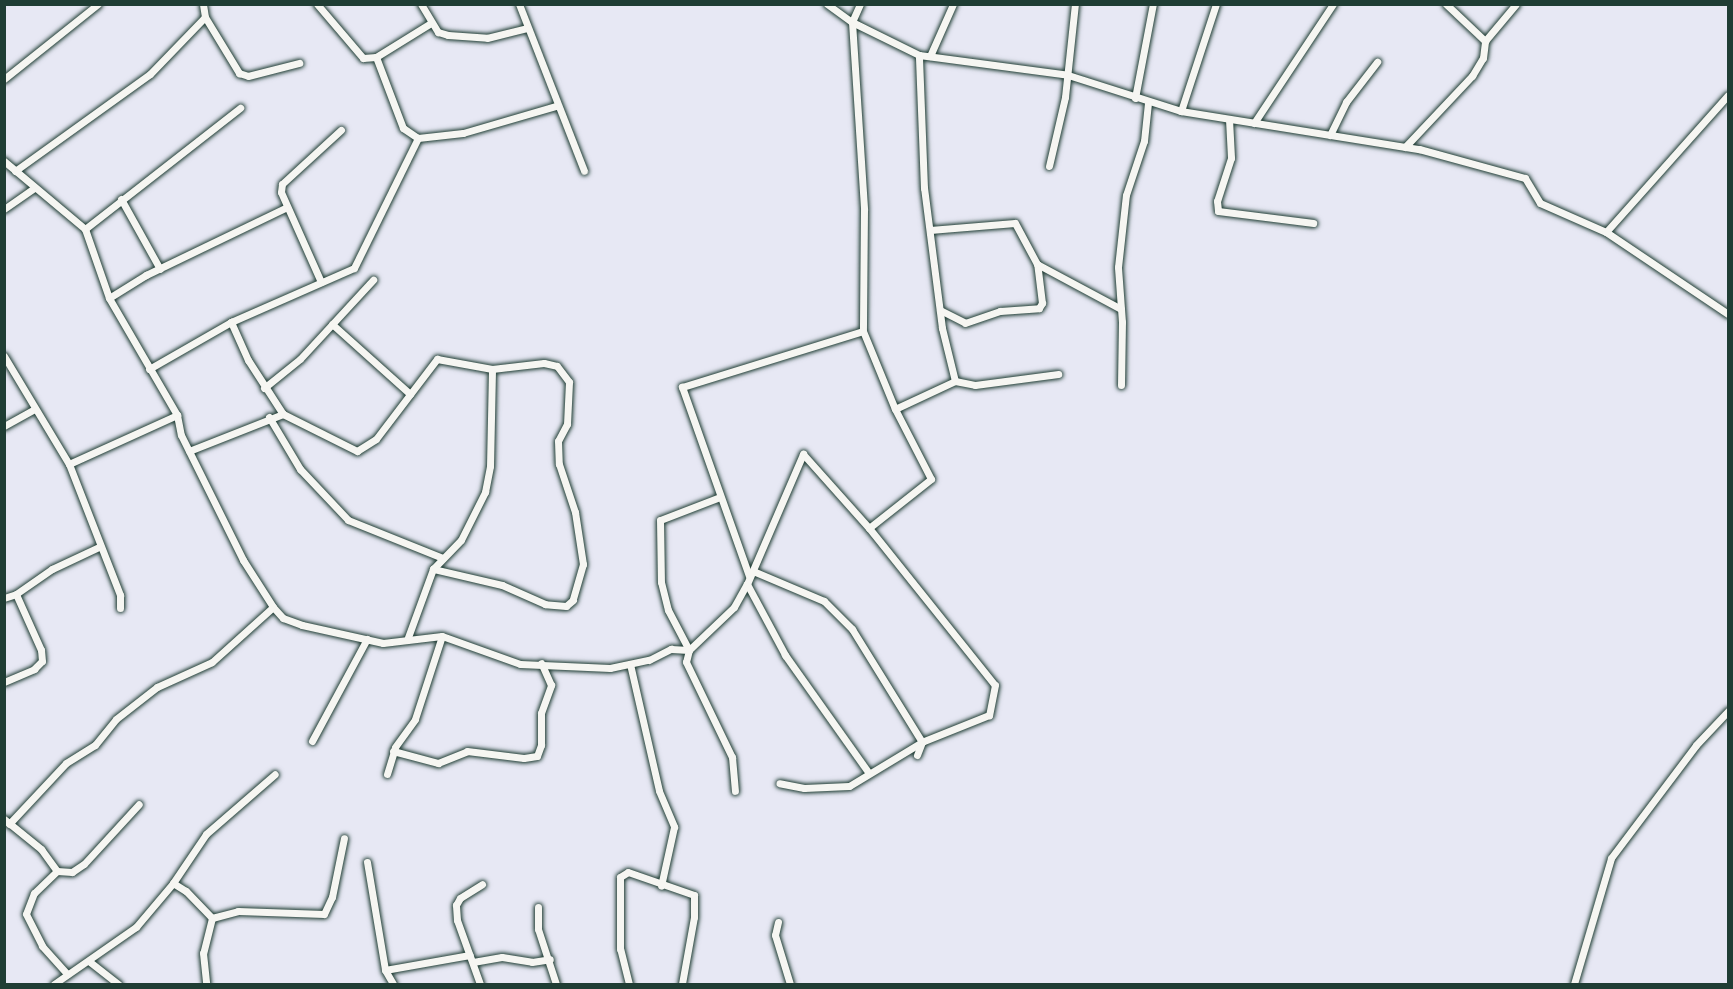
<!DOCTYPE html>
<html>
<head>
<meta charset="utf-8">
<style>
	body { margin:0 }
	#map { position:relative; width:1733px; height:989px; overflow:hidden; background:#e7e8f4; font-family:"Architects Daughter",sans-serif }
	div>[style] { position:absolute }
	.roads { filter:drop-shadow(0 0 2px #1f3d34) drop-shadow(0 0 2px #1f3d34) }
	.minor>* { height:7px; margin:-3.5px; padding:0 3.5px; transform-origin:3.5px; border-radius:3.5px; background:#f6f6f2 }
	span { translate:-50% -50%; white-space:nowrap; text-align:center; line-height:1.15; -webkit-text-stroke:4.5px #f6f6f2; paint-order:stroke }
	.frame { position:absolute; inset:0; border:6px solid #1f3d34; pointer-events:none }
</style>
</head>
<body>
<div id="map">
	<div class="roads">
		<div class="minor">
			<i style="left:317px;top:4px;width:71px;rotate:49.6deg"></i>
			<i style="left:363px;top:58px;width:13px;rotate:-4deg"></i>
			<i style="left:376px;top:57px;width:65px;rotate:-31.7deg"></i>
			<i style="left:421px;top:4px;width:33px;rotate:59deg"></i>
			<i style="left:438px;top:32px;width:10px;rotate:17deg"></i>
			<i style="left:448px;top:35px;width:39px;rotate:4deg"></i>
			<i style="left:487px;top:38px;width:41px;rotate:-14deg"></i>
			<i style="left:519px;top:4px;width:179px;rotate:68.7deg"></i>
			<i style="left:827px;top:4px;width:31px;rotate:36deg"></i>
			<i style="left:852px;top:22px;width:75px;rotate:26.2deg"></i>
			<i style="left:919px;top:55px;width:150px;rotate:7.6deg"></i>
			<i style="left:1068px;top:75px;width:119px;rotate:17.7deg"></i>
			<i style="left:1181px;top:111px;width:241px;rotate:9.1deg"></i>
			<i style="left:1419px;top:149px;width:110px;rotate:15.3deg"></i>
			<i style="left:1525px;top:178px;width:29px;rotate:59deg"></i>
			<i style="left:1540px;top:203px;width:72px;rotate:23.7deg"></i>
			<i style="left:1606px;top:232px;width:147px;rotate:33.9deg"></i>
			<i style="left:860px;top:4px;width:20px;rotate:114deg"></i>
			<i style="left:852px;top:22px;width:188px;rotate:86.3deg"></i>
			<i style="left:864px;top:210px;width:121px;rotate:90.5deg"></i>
			<i style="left:863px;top:331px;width:84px;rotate:67.7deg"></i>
			<i style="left:1446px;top:4px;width:54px;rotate:43.5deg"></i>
			<i style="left:205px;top:17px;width:66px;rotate:58.7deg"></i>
			<i style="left:239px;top:73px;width:9px;rotate:18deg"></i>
			<i style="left:248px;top:76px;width:53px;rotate:-14.3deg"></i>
			<i style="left:930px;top:56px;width:57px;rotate:-66.1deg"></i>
			<i style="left:376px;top:57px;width:76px;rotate:69.2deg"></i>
			<i style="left:403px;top:128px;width:18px;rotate:34deg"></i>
			<i style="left:418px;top:138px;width:45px;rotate:-6.3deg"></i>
			<i style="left:463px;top:133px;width:97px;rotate:-16.2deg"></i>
			<i style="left:4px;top:79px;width:120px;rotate:-38.6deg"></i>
			<i style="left:1135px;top:98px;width:96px;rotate:-79.2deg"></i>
			<i style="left:1181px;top:111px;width:113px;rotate:-71.9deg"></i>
			<i style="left:1229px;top:119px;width:39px;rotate:87deg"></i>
			<i style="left:1231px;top:158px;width:45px;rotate:108deg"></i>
			<i style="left:1217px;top:201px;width:10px;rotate:84deg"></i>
			<i style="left:1218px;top:211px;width:96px;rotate:7.2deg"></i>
			<i style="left:1254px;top:123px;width:143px;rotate:-56.4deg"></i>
			<i style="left:1330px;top:135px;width:37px;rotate:-64deg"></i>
			<i style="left:1346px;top:102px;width:51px;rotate:-52.2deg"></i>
			<i style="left:1405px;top:147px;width:98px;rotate:-46.7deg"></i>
			<i style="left:1472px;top:76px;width:21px;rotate:-59deg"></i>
			<i style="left:1483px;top:58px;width:17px;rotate:-83deg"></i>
			<i style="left:1485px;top:41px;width:48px;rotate:-50deg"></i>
			<i style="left:4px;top:161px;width:106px;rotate:40deg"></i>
			<i style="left:85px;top:229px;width:73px;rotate:70.8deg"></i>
			<i style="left:109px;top:298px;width:135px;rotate:59.8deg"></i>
			<i style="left:177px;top:415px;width:20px;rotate:79deg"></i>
			<i style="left:181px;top:435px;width:140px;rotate:63.6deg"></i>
			<i style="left:243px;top:560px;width:56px;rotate:57.4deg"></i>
			<i style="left:273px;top:607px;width:15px;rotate:48deg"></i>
			<i style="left:283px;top:618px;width:20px;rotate:20deg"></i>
			<i style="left:302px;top:625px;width:83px;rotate:12.5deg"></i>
			<i style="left:383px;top:643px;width:59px;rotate:-6.8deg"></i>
			<i style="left:442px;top:636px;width:83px;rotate:19.7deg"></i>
			<i style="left:520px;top:664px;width:90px;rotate:2.5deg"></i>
			<i style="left:610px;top:668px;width:40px;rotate:-12deg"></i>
			<i style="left:649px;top:660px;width:25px;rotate:-27deg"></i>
			<i style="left:671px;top:649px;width:18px;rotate:3deg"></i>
			<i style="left:689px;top:650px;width:62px;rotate:-43.7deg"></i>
			<i style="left:734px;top:607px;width:26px;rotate:-61deg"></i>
			<i style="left:747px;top:584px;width:142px;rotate:-66.7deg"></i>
			<i style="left:803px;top:454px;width:99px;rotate:48.3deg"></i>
			<i style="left:869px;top:528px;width:201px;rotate:51.3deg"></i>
			<i style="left:995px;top:685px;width:31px;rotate:101deg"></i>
			<i style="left:989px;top:715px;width:72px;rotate:158.1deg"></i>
			<i style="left:922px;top:742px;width:85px;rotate:148.9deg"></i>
			<i style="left:849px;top:786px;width:45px;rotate:177.5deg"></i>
			<i style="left:804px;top:788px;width:25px;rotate:-169deg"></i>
			<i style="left:1049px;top:166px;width:71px;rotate:-76.9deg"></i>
			<i style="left:1065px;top:97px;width:94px;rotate:-83.9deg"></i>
			<i style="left:15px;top:171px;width:166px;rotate:-35.7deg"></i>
			<i style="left:150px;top:74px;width:79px;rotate:-46deg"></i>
			<i style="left:205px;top:17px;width:13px;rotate:-99deg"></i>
			<i style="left:121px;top:199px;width:80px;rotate:60.9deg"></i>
			<i style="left:4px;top:209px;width:37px;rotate:-35deg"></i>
			<i style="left:85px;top:229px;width:197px;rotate:-38deg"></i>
			<i style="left:930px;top:230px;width:85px;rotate:-4.7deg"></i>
			<i style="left:1015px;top:223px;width:47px;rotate:61.8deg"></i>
			<i style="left:1037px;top:264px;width:95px;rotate:28.2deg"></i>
			<i style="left:1606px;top:232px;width:183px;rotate:-48.3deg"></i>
			<i style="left:321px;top:282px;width:98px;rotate:-114deg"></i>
			<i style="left:281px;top:192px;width:8px;rotate:-83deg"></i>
			<i style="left:282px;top:184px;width:80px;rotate:-42.5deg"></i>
			<i style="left:109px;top:298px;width:44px;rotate:-31.9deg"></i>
			<i style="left:146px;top:275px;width:154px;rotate:-25.7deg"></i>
			<i style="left:940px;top:310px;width:28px;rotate:27deg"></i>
			<i style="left:965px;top:323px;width:37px;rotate:-19deg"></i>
			<i style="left:1000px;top:311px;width:39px;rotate:-4deg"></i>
			<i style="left:1039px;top:308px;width:6px;rotate:-59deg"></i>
			<i style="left:1042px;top:303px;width:39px;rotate:-97deg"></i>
			<i style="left:231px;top:322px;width:42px;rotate:65.9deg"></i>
			<i style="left:248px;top:360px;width:64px;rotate:57.1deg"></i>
			<i style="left:332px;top:324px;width:105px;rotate:41.9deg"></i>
			<i style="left:4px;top:356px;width:126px;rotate:59deg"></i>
			<i style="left:69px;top:464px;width:141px;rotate:68.7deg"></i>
			<i style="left:120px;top:595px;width:13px;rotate:90deg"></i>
			<i style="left:149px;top:369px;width:95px;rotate:-29.8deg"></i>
			<i style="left:231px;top:322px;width:134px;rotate:-23.7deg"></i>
			<i style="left:354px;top:268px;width:145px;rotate:-63.8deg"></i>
			<i style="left:955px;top:381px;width:20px;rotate:11deg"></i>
			<i style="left:975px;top:385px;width:84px;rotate:-7.5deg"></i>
			<i style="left:1121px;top:385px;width:63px;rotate:-89.1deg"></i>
			<i style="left:1122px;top:322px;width:55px;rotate:-94.2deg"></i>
			<i style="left:1118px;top:267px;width:72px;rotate:-83.7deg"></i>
			<i style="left:1126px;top:195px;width:57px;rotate:-71.6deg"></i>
			<i style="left:1144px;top:141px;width:39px;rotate:-84deg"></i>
			<i style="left:264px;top:388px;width:46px;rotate:-38.9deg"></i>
			<i style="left:300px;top:359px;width:108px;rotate:-47.3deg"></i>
			<i style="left:269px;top:417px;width:61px;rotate:59.2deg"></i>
			<i style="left:300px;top:469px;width:70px;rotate:46.7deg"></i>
			<i style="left:348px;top:520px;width:102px;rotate:21.8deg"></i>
			<i style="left:4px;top:426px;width:33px;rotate:-29deg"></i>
			<i style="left:189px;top:451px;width:101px;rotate:-21.5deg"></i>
			<i style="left:283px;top:414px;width:83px;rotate:26.6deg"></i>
			<i style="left:357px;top:451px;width:22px;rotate:-32deg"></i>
			<i style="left:376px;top:439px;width:101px;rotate:-52.7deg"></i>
			<i style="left:437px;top:359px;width:56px;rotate:10.3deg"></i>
			<i style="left:492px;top:369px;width:52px;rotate:-6.6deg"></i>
			<i style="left:544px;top:363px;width:13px;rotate:13deg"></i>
			<i style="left:557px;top:366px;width:20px;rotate:53deg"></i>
			<i style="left:569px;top:382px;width:42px;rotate:92.7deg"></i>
			<i style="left:567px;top:424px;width:19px;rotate:118deg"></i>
			<i style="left:558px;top:441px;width:23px;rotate:88deg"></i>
			<i style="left:559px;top:464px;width:51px;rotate:71.6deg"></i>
			<i style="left:575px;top:512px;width:53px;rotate:81.3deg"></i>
			<i style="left:583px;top:564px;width:37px;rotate:106deg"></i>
			<i style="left:573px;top:600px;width:9px;rotate:139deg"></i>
			<i style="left:566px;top:606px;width:21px;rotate:-175deg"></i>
			<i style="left:545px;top:604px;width:47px;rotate:-156.2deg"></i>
			<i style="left:502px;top:585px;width:71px;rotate:-166.9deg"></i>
			<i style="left:69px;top:464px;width:119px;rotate:-24.4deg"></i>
			<i style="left:720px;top:497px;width:64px;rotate:159deg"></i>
			<i style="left:660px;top:520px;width:62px;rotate:89.1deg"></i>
			<i style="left:661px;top:582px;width:29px;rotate:76deg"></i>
			<i style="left:668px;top:610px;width:45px;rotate:62.3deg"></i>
			<i style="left:689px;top:650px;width:12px;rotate:104deg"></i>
			<i style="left:686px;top:662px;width:106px;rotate:64.2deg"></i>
			<i style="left:732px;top:757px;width:34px;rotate:85deg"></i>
			<i style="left:869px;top:528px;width:79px;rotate:-38.3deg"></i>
			<i style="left:931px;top:479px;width:79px;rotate:-117.2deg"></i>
			<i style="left:895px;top:409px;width:66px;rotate:-25deg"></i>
			<i style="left:955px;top:381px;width:55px;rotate:-103.8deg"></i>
			<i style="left:942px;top:328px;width:141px;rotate:-97.3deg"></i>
			<i style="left:924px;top:188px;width:133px;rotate:-92.2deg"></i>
			<i style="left:753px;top:571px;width:77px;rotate:22.9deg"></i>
			<i style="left:824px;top:601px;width:40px;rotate:45deg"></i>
			<i style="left:852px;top:629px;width:133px;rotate:58.2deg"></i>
			<i style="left:922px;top:742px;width:14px;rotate:111deg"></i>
			<i style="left:749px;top:576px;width:201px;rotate:-109.5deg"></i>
			<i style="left:682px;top:387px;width:189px;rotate:-17.2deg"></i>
			<i style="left:747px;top:584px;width:81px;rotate:61.8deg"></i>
			<i style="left:785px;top:655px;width:143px;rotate:54.6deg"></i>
			<i style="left:4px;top:598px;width:13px;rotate:-18deg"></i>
			<i style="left:16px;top:594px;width:44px;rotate:-34.8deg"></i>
			<i style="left:52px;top:569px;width:52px;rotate:-25.1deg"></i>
			<i style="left:407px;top:640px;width:76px;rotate:-69.9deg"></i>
			<i style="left:433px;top:569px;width:40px;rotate:-46deg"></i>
			<i style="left:461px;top:540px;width:54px;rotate:-63.4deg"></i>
			<i style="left:485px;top:492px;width:26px;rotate:-79deg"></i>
			<i style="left:490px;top:466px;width:97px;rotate:-88.8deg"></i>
			<i style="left:630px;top:664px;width:130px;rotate:77.1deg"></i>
			<i style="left:659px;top:791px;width:39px;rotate:67deg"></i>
			<i style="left:674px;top:827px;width:60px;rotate:102.4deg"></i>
			<i style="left:4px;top:682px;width:33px;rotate:-23deg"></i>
			<i style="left:34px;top:669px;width:11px;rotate:-45deg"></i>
			<i style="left:42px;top:661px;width:11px;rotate:-95deg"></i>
			<i style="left:41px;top:650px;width:61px;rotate:-114.1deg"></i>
			<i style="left:312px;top:741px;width:116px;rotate:-61.7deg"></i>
			<i style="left:393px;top:751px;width:47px;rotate:14.9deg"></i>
			<i style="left:438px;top:763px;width:31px;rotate:-22deg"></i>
			<i style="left:467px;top:751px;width:57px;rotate:7deg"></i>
			<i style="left:524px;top:758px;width:13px;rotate:-9deg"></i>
			<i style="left:537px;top:756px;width:12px;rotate:-70deg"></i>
			<i style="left:541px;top:745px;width:32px;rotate:-90deg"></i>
			<i style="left:541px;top:713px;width:30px;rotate:-70deg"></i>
			<i style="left:551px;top:685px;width:24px;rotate:-114deg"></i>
			<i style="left:387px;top:774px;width:28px;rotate:-73deg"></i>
			<i style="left:395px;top:747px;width:34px;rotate:-54deg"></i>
			<i style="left:415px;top:719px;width:87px;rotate:-72deg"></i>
			<i style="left:4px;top:819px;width:48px;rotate:39deg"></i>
			<i style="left:41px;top:849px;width:27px;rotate:54deg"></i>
			<i style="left:57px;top:871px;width:15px;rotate:4deg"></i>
			<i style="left:72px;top:872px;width:14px;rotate:-34deg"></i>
			<i style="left:84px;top:864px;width:81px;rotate:-47.5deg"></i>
			<i style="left:9px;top:824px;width:83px;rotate:-46.9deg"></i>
			<i style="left:66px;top:763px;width:34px;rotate:-32deg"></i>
			<i style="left:95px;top:745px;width:33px;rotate:-51deg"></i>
			<i style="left:116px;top:719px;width:52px;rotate:-38deg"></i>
			<i style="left:157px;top:687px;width:60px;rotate:-24.4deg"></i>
			<i style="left:212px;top:662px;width:82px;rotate:-42deg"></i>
			<i style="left:367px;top:862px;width:109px;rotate:80.5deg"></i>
			<i style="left:385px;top:970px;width:16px;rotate:60deg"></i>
			<i style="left:57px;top:871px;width:32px;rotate:136deg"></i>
			<i style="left:34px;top:893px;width:22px;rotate:111deg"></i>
			<i style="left:26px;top:914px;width:36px;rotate:63deg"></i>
			<i style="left:42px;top:946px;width:38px;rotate:48deg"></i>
			<i style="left:173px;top:883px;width:15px;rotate:32deg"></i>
			<i style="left:186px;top:891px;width:37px;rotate:46deg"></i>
			<i style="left:212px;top:918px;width:36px;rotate:104deg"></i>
			<i style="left:203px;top:953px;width:31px;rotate:84deg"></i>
			<i style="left:538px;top:907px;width:22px;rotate:90deg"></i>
			<i style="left:538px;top:929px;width:58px;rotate:71.9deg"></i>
			<i style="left:212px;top:918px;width:27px;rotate:-15deg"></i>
			<i style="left:238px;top:911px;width:86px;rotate:2deg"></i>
			<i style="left:324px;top:914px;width:19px;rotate:-65deg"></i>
			<i style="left:332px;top:897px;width:60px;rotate:-78.5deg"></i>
			<i style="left:778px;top:922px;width:13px;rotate:103deg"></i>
			<i style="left:775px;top:935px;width:51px;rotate:73deg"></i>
			<i style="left:90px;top:962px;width:36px;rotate:38deg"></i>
			<i style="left:473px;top:962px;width:29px;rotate:-10deg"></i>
			<i style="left:502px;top:957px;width:30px;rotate:9deg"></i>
			<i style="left:532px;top:962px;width:18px;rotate:-9deg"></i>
			<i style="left:385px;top:970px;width:86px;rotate:-10deg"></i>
			<i style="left:54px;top:984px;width:100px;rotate:-34.8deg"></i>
			<i style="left:136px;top:927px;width:57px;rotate:-49.9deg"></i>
			<i style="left:173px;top:883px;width:59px;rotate:-56deg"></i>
			<i style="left:206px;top:834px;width:91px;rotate:-41deg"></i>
			<i style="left:480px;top:984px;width:68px;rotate:-109.8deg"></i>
			<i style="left:457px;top:920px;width:15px;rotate:-94deg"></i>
			<i style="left:456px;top:905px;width:8px;rotate:-60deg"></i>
			<i style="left:460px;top:898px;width:26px;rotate:-32deg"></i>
			<i style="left:629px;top:984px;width:36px;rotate:-104deg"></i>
			<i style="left:620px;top:949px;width:72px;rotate:-90deg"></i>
			<i style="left:620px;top:877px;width:9px;rotate:-32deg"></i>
			<i style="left:628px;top:872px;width:70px;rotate:19.2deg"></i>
			<i style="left:694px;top:895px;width:22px;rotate:90deg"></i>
			<i style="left:694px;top:917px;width:68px;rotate:100.2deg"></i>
			<i style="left:1574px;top:984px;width:131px;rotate:-73.6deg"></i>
			<i style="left:1611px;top:858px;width:141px;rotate:-53deg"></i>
			<i style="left:1696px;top:745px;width:47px;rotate:-46.7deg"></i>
		</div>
	</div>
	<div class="frame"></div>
</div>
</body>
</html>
